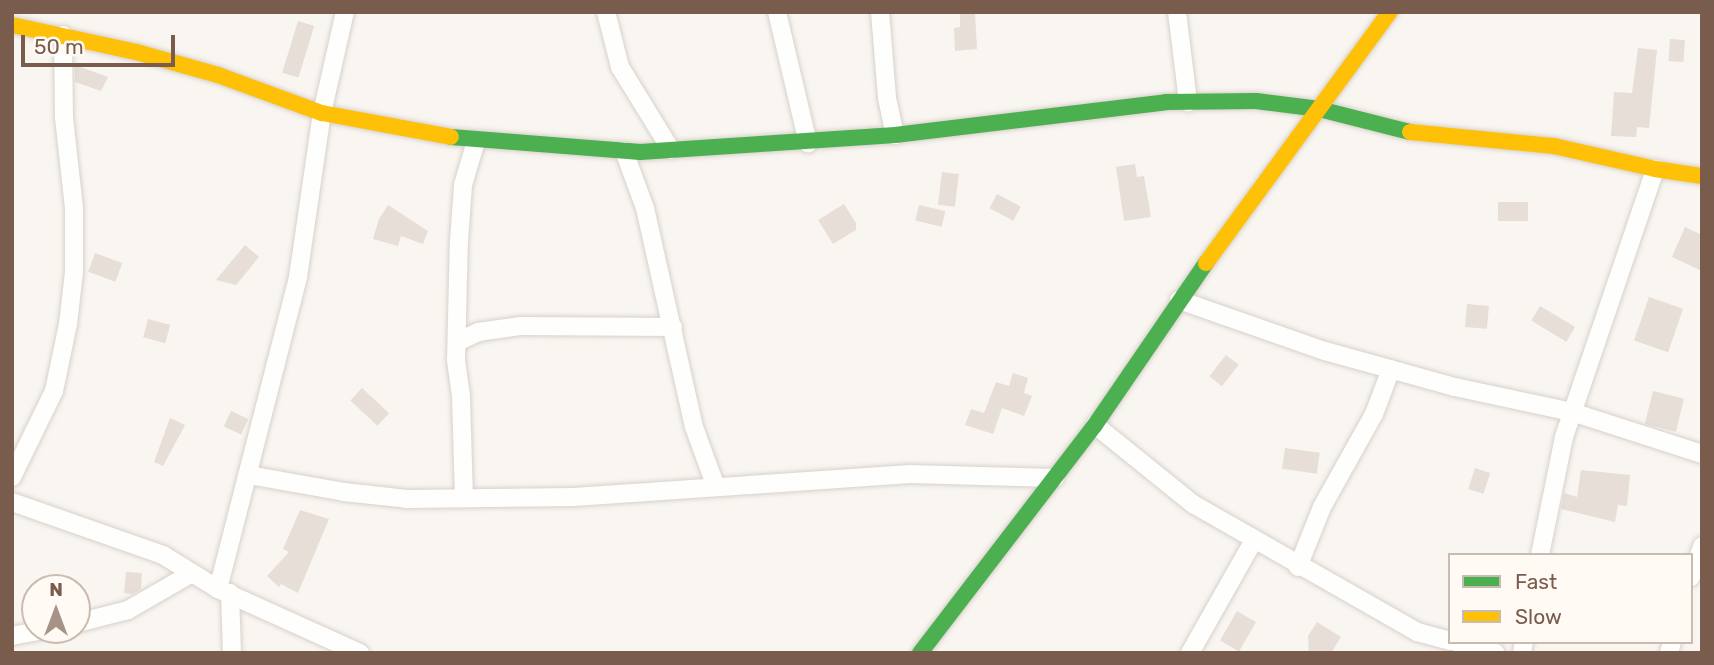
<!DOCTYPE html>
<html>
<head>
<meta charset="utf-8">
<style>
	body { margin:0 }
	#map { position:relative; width:1714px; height:665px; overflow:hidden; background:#f9f5f0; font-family:Rubik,sans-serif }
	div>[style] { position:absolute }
	.building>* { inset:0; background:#e6ded7; transform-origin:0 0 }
	.roads { filter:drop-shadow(0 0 2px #d7d1cb) drop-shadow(0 0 2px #d7d1cb) }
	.street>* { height:18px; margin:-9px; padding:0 9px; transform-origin:9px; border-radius:9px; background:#fefefd }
	.fast>* { height:16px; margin:-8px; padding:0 8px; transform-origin:8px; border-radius:8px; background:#4caf50 }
	.slow>* { height:16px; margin:-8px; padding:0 8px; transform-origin:8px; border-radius:8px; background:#ffc107 }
	span { translate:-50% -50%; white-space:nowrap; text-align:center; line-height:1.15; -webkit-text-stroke:6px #fffaf3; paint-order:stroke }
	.frame { position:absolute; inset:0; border:14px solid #7a5c4d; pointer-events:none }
	.legend { position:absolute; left:1448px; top:553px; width:245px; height:91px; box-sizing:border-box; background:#fffaf3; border:2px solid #cabbb1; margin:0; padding:9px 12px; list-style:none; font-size:21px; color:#7a5c4d }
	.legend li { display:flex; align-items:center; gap:14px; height:35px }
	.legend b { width:35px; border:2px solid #cabbb1 }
	.north { position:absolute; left:21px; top:574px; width:70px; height:70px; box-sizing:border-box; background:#fffaf3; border:2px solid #cabbb1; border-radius:50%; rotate:0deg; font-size:19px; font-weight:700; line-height:28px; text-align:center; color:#7a5c4d }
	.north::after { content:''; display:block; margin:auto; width:24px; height:32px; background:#a69286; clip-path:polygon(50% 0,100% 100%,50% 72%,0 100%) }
	.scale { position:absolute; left:21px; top:35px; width:154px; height:32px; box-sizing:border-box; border:4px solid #7a5c4d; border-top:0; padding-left:9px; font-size:21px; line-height:24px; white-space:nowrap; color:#7a5c4d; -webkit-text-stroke:5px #fffaf3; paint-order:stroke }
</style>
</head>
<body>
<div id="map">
	<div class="building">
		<i style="clip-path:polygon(960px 12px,975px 12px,977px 49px,955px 51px,954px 28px,960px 27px)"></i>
		<i style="left:298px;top:21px;width:17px;height:54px;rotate:17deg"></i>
		<i style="left:1670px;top:39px;width:15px;height:22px;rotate:4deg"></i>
		<i style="clip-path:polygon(1638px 48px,1657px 50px,1649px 128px,1637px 127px,1636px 137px,1611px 136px,1614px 92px,1632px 93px)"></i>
		<i style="clip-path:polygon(75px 65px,108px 77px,101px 91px,75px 82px)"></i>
		<i style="clip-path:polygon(1135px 164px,1137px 177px,1144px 176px,1151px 217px,1124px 221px,1116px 167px)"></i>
		<i style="left:942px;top:172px;width:17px;height:33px;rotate:7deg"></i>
		<i style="left:997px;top:194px;width:27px;height:16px;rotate:28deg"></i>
		<i style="left:1528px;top:202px;width:19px;height:30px;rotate:90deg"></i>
		<i style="clip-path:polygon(844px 204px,856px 223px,856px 230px,833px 244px,818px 220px)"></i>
		<i style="clip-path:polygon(388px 205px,428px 231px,423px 244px,401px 236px,398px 246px,373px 239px,379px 219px)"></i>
		<i style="left:919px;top:205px;width:27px;height:16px;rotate:13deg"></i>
		<i style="clip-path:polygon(1685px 227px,1702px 235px,1702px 271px,1672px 257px)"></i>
		<i style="clip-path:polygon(245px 245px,259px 257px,236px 285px,216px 280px)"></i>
		<i style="left:95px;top:253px;width:29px;height:20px;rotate:20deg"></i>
		<i style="left:1649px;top:297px;width:36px;height:46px;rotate:19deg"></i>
		<i style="left:1467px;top:304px;width:22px;height:23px;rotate:5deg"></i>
		<i style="left:1540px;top:306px;width:41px;height:17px;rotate:31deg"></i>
		<i style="left:148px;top:319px;width:23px;height:19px;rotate:15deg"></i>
		<i style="left:1226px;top:355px;width:16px;height:27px;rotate:38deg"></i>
		<i style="clip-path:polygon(1013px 373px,1028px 378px,1024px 393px,1032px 396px,1024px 416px,1002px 408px,993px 434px,965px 425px,971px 409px,984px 413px,996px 382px,1009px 386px)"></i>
		<i style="left:362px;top:388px;width:37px;height:17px;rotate:43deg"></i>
		<i style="left:1653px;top:391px;width:32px;height:34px;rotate:14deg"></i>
		<i style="left:231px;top:411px;width:19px;height:17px;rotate:25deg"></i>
		<i style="clip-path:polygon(170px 418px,185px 425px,163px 466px,154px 462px)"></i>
		<i style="left:1285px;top:448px;width:35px;height:21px;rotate:8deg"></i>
		<i style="left:1475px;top:468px;width:16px;height:22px;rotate:18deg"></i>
		<i style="clip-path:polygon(1581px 470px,1630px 475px,1627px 506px,1618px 505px,1615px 522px,1561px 509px,1564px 493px,1577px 497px)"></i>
		<i style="clip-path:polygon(300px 510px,329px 519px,298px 593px,281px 584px,279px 587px,267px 576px,289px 552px,283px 549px)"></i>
		<i style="clip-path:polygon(126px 572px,142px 573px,141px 589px,133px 594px,124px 593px)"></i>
		<i style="left:1237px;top:611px;width:22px;height:34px;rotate:30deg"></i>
		<i style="clip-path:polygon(1317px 622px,1341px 637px,1331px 653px,1309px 653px,1308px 636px)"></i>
	</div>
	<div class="roads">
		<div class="street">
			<i style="left:606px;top:12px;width:57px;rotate:75.7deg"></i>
			<i style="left:620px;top:67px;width:97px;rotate:58.4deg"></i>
			<i style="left:777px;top:12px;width:135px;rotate:76.7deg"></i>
			<i style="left:880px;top:12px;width:86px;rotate:85.3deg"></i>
			<i style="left:887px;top:98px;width:38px;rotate:78deg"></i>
			<i style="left:1177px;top:12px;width:91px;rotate:83deg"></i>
			<i style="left:624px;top:151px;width:61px;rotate:69.8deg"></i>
			<i style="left:645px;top:208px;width:224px;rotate:77.4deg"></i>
			<i style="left:694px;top:427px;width:64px;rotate:69.9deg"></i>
			<i style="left:1179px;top:300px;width:155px;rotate:19.3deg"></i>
			<i style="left:1325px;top:351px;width:135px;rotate:15.5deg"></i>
			<i style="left:1455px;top:387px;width:120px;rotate:12.1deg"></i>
			<i style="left:1572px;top:412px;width:137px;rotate:17.9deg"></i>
			<i style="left:457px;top:342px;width:23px;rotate:-25deg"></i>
			<i style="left:478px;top:332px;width:42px;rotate:-8.1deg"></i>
			<i style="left:520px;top:326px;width:153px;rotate:0.4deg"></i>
			<i style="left:1095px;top:425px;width:126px;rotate:38.9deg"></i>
			<i style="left:1193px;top:504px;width:258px;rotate:29.7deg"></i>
			<i style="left:1417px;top:632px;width:34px;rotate:15deg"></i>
			<i style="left:249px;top:475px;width:97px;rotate:10.1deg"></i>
			<i style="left:344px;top:492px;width:63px;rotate:6.3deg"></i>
			<i style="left:407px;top:499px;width:167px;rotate:-0.7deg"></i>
			<i style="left:574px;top:497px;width:337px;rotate:-3.9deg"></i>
			<i style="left:910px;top:474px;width:145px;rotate:1.6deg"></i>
			<i style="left:12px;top:477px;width:96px;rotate:-64deg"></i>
			<i style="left:54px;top:391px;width:68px;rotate:-78.2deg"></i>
			<i style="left:68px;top:324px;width:52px;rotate:-83.4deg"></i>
			<i style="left:74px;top:272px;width:64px;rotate:-90deg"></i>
			<i style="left:74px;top:208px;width:91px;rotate:-96.3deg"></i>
			<i style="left:64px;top:118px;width:83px;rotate:-90.7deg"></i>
			<i style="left:464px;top:498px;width:102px;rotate:-91.7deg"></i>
			<i style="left:461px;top:396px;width:36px;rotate:-98deg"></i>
			<i style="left:456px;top:360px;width:119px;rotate:-88.6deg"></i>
			<i style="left:459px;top:241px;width:56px;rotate:-85.9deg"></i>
			<i style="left:463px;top:185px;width:46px;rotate:-73.5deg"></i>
			<i style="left:12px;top:502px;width:160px;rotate:19.3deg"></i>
			<i style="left:163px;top:555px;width:65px;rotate:31.7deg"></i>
			<i style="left:218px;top:589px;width:156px;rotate:24.3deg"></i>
			<i style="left:1540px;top:555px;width:120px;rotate:-78.5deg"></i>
			<i style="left:1564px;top:437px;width:283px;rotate:-71.2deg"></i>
			<i style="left:1298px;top:567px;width:65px;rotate:-68.2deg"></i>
			<i style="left:1322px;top:507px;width:107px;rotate:-60.8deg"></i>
			<i style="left:1374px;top:414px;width:48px;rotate:-69.3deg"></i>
			<i style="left:1691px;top:577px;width:33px;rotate:-70deg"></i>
			<i style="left:218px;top:589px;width:322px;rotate:-75.6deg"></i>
			<i style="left:298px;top:277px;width:166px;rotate:-81.7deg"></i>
			<i style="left:322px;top:113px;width:104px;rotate:-77.2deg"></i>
			<i style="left:230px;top:593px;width:60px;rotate:88.1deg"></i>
			<i style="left:77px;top:623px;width:53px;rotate:-14.3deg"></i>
			<i style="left:128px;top:610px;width:74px;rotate:-30deg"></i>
			<i style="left:12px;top:636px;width:32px;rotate:-11deg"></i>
			<i style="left:1456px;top:642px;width:41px;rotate:15.4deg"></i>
			<i style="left:1190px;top:653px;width:130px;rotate:-60.5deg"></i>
			<i style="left:1522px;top:653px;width:11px;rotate:-80deg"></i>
			<i style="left:1669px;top:653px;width:11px;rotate:-75deg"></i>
		</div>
		<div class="fast">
			<i style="left:451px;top:137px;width:190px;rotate:4.5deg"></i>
			<i style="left:640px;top:152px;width:256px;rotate:-3.8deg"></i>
			<i style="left:895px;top:135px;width:273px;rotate:-6.9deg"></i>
			<i style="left:1166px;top:102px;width:90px;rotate:-0.6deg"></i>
			<i style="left:1256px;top:101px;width:64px;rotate:7.2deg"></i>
			<i style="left:1319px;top:109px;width:94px;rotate:14.2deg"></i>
			<i style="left:920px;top:653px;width:287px;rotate:-52.5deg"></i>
			<i style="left:1095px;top:425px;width:196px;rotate:-55.6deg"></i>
		</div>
		<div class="slow">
			<i style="left:12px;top:25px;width:131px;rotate:12.3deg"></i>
			<i style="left:140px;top:53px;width:81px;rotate:15.8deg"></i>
			<i style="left:218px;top:75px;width:111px;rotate:20.1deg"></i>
			<i style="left:322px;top:113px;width:131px;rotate:10.5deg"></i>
			<i style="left:1410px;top:132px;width:145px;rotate:5.6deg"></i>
			<i style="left:1554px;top:146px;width:104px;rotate:12.8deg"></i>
			<i style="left:1655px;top:169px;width:48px;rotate:8.5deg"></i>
			<i style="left:1206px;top:263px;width:311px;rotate:-53.8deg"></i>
		</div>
	</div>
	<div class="frame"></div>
	<ul class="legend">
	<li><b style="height:9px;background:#4caf50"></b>Fast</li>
	<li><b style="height:9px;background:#ffc107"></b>Slow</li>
	</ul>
	<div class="north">N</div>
	<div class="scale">50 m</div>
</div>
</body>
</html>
